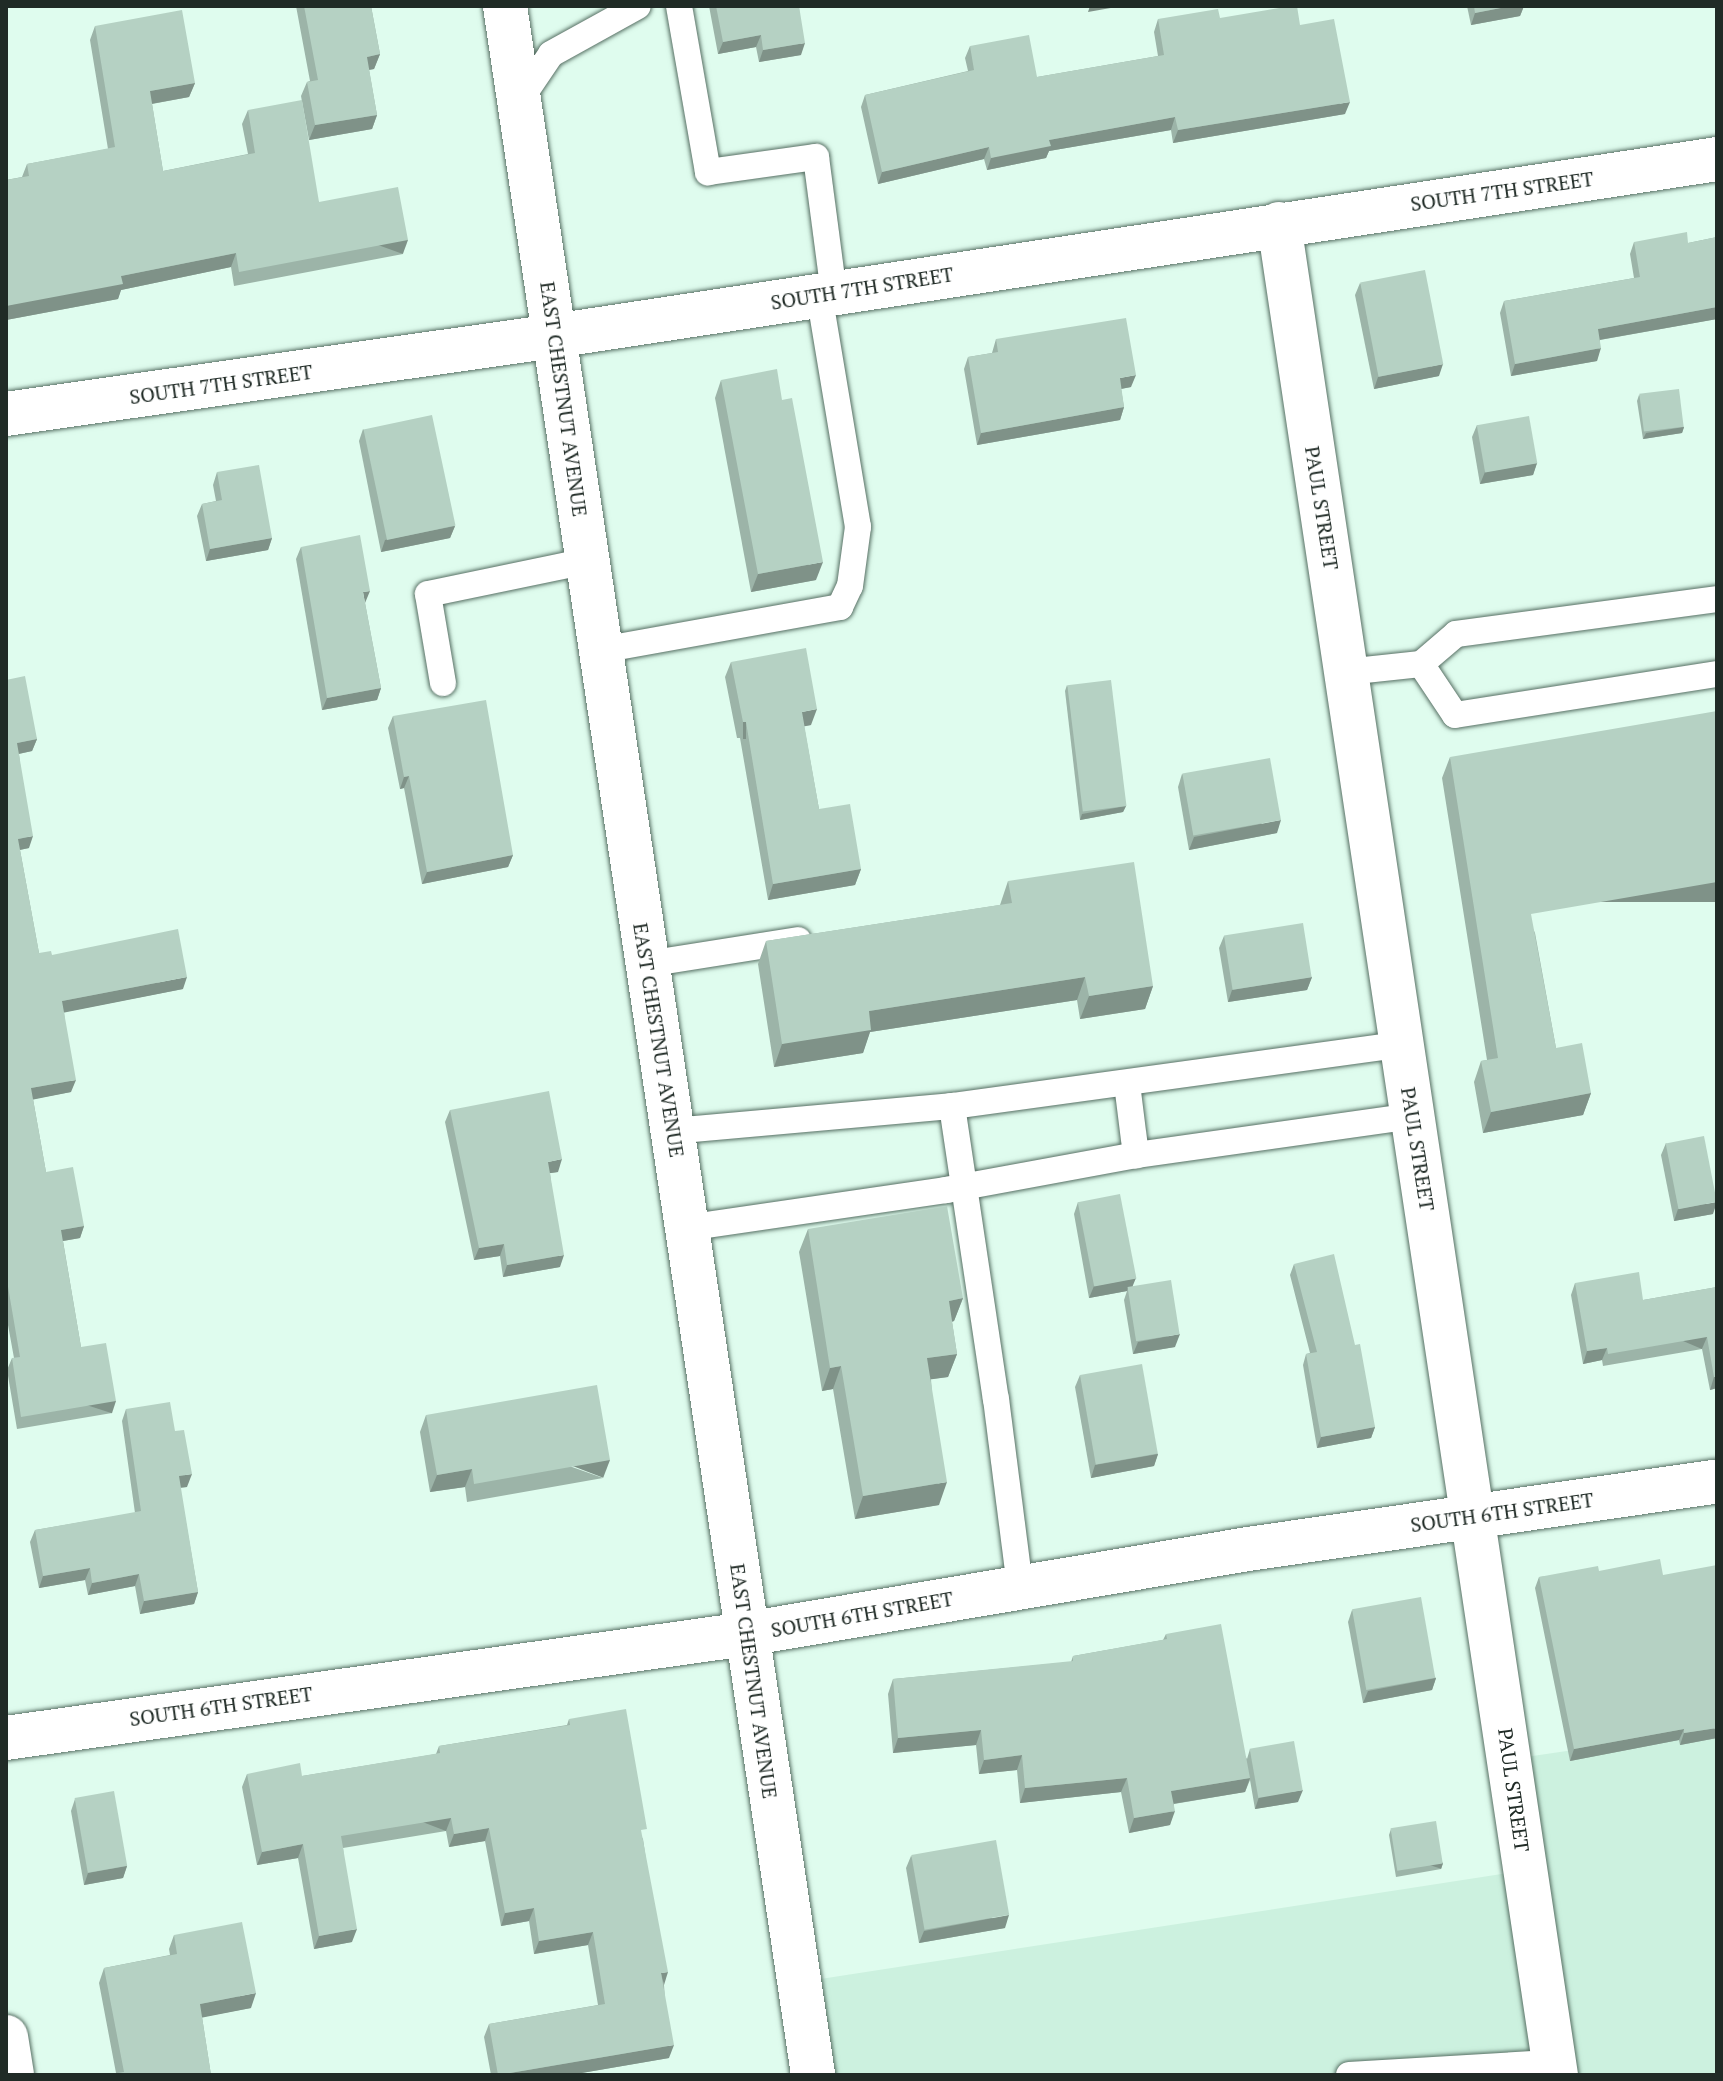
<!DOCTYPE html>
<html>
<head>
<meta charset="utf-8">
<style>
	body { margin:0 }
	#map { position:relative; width:1723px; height:2081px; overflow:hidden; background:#dffcee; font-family:"PT Serif",serif }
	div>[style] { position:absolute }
	.built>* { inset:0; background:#ccf1df }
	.roads { filter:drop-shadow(0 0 2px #577064) drop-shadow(0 0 2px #577064) }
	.service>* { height:26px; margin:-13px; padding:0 13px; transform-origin:13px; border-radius:13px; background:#fff }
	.minor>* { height:44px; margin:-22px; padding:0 22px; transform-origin:22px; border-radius:22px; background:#fff }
	.tertiary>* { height:44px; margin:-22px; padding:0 22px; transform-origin:22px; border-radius:22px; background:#fff }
	.wall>* { inset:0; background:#9cb4a8 }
	.shaded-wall>* { inset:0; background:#7f9288; transform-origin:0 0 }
	.building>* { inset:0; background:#b5d1c3; transform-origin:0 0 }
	span { translate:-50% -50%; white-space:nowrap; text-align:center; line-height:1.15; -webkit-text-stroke:8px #fff; paint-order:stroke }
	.street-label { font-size:20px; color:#202b26 }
	.frame { position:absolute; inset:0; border:8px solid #202b26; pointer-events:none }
</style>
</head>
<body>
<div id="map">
	<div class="built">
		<i style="clip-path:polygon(1717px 1729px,1717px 2075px,815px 2075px,801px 1982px,1521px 1871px,1505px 1760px)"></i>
	</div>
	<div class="roads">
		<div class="service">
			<i style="left:679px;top:6px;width:169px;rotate:80.1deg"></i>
			<i style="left:708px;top:172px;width:109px;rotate:-7.9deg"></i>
			<i style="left:816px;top:157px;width:137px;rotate:82.5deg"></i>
			<i style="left:520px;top:100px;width:55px;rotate:-56deg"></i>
			<i style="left:551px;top:54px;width:99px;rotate:-28.9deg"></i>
			<i style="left:601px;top:650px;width:243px;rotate:-10.2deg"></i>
			<i style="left:840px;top:607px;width:23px;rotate:-65deg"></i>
			<i style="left:850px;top:586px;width:60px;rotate:-82.3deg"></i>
			<i style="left:858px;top:527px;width:235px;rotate:-99.5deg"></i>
			<i style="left:1421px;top:664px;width:61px;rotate:56.3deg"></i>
			<i style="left:1455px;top:715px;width:265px;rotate:-8.9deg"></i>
			<i style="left:1346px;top:672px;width:75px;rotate:-6.1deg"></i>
			<i style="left:1421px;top:664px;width:46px;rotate:-40.6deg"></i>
			<i style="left:1456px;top:634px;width:263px;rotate:-7.6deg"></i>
			<i style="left:443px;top:683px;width:90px;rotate:-99.6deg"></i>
			<i style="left:428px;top:594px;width:163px;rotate:-11.7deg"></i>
			<i style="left:647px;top:964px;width:153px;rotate:-9deg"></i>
			<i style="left:1127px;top:1084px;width:72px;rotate:82.8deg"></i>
			<i style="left:952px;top:1106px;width:296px;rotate:81.5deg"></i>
			<i style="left:996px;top:1399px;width:190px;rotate:82.7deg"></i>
			<i style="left:672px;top:1131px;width:281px;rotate:-5.1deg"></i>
			<i style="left:952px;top:1106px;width:454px;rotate:-7.8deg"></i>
			<i style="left:686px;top:1228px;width:263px;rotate:-8.3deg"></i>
			<i style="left:946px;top:1190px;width:193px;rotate:-10.4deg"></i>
			<i style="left:1136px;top:1155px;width:280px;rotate:-8deg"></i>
			<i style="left:1349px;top:2075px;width:205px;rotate:-3.4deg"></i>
		</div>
		<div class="minor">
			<i style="left:1279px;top:224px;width:1872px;rotate:81.49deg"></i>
			<i style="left:6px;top:414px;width:554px;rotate:-8.1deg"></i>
			<i style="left:554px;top:336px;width:1176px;rotate:-8.65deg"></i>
			<i style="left:6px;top:1738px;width:747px;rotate:-8deg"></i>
			<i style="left:746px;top:1634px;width:509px;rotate:-9.61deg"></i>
			<i style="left:1248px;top:1549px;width:474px;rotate:-8.2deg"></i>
			<i style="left:6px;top:2037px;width:38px;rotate:81deg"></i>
		</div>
		<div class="tertiary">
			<i style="left:505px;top:6px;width:2092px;rotate:81.53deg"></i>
		</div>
	</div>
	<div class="wall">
		<i style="clip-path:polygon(296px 6px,371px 6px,380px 54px,374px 69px,369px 70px,377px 115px,372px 129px,309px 140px,301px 96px,307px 82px,310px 81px)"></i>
		<i style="clip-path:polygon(709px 6px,799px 6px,801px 55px,759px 62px,756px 47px,718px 54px)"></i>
		<i style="clip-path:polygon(1467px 6px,1524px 6px,1520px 16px,1471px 25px)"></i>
		<i style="clip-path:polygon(1220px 18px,1300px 25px,1345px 114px,1173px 143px,1171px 130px,1049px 151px,1046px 158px,987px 170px,984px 159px,878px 184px,861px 107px,865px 95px,968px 71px,965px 58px,970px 46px,1037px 77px,1158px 56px,1154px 32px,1158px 19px)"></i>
		<i style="clip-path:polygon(95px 26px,195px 83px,189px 97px,152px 104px,163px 171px,248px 154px,242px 124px,248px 110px,319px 202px,403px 254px,234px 286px,231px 267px,121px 290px,118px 299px,6px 320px,6px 180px,22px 177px,27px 164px,108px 149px,90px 40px)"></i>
		<i style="clip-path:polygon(1717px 237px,1717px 319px,1600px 340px,1597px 361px,1511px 376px,1500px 313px,1504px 301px,1634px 278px,1630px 254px,1634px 242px,1688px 243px)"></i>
		<i style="clip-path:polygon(1360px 283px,1439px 376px,1374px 389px,1355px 295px)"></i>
		<i style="clip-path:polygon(996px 339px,1131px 387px,1121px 389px,1124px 407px,1120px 420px,977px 445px,964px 369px,968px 357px,992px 353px)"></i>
		<i style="clip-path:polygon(721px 380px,816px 580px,751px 592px,715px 398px)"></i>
		<i style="clip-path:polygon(1639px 395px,1684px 427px,1682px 433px,1643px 439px,1637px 401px)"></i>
		<i style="clip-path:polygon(1477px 425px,1537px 463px,1533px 475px,1480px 484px,1472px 437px)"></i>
		<i style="clip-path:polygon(363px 429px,455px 526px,450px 538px,381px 552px,359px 441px)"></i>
		<i style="clip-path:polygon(217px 472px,272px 538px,268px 550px,206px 561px,197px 516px,202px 504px,216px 501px,213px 485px)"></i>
		<i style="clip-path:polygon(301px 547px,365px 603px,381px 688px,377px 700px,322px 710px,296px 559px)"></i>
		<i style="clip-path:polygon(731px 662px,811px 725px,804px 726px,819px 809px,861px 869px,855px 885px,768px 900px,740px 738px,737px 738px,725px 677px)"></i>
		<i style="clip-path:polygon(6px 680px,37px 739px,32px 751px,19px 754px,29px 848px,20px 850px,39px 953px,52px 955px,183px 989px,64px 1012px,71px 1092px,33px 1099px,46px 1172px,84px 1226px,80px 1238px,63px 1241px,81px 1347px,112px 1413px,17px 1429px,7px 1370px,12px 1358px,14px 1358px,6px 1314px)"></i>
		<i style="clip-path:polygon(1067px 685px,1126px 806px,1123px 812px,1080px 820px,1065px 691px)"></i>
		<i style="clip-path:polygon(393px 716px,513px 855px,508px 867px,422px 884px,404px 788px,400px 789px,388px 728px)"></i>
		<i style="clip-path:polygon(1450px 757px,1535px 933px,1556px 1048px,1591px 1093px,1583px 1115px,1483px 1133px,1474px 1082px,1481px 1061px,1487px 1060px,1442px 778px)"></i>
		<i style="clip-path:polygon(1182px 774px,1277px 833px,1189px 850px,1178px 787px)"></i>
		<i style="clip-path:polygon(1008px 881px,1153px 986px,1145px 1009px,1080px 1019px,1077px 1000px,870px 1032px,863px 1053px,774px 1067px,758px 964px,766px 941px,1000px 905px)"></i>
		<i style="clip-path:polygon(1224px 936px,1312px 977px,1307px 990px,1228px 1002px,1219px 948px)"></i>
		<i style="clip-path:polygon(450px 1110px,558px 1172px,550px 1173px,560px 1267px,503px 1277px,500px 1256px,474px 1260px,445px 1122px)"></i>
		<i style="clip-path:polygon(1666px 1143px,1713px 1214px,1674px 1221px,1661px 1155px)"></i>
		<i style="clip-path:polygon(1078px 1202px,1133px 1287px,1175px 1347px,1133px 1354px,1124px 1300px,1127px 1291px,1089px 1298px,1074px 1214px)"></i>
		<i style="clip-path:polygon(808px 1229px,963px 1298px,954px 1321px,952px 1322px,957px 1354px,948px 1377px,931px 1379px,939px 1505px,855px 1519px,833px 1389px,822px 1391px,799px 1252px)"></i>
		<i style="clip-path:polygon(1294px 1264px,1375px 1427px,1371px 1438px,1317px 1448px,1303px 1365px,1306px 1354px,1310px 1353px,1290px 1275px)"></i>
		<i style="clip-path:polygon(1575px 1283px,1643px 1300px,1717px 1287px,1717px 1388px,1710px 1390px,1702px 1349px,1603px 1366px,1602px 1360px,1583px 1364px,1571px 1295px)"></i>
		<i style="clip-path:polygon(1080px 1375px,1158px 1454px,1154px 1466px,1091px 1478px,1075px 1387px)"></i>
		<i style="clip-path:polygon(126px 1409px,175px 1431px,187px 1487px,180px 1488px,198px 1592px,194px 1604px,140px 1614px,135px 1586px,88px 1595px,85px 1580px,39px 1588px,30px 1542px,35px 1530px,135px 1513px,122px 1421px)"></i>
		<i style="clip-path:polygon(426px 1415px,603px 1478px,467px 1502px,465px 1487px,430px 1492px,420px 1432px)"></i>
		<i style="clip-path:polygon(1599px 1571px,1663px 1575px,1717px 1738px,1680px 1745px,1679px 1740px,1570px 1761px,1535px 1588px,1539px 1577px)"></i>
		<i style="clip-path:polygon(1352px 1610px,1436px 1678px,1432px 1690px,1363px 1703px,1348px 1622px)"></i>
		<i style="clip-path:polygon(1166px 1634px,1247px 1759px,1250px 1749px,1298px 1802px,1255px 1809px,1250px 1780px,1245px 1792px,1174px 1804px,1170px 1825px,1129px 1833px,1121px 1792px,1020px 1803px,1017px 1770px,979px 1774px,976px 1745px,893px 1753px,888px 1694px,893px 1679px,1071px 1662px,1073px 1656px,1163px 1640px)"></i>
		<i style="clip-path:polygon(569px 1719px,643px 1839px,664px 1985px,669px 2058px,570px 2075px,491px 2075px,484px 2037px,489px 2024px,598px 2005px,588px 1945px,534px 1954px,529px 1921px,501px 1926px,485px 1841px,449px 1847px,446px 1831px,343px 1848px,352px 1942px,314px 1949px,298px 1858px,257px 1865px,242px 1787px,247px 1774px,302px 1776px,436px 1754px,439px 1746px,567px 1725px)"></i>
		<i style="clip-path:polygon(75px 1799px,127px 1866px,123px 1878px,84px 1885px,71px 1811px)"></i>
		<i style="clip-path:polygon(1391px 1829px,1443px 1863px,1441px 1869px,1396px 1877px,1389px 1835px)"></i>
		<i style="clip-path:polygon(911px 1856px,1005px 1928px,919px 1943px,906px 1868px)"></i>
		<i style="clip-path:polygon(174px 1935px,251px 2008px,202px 2017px,211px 2075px,116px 2073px,99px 1983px,104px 1968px,170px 1955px,169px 1949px)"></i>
	</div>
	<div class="shaded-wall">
		<i style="clip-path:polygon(1090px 6px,1122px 6px,1088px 12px)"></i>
		<i style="clip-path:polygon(1511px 6px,1524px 6px,1520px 16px,1471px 25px,1475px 13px)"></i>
		<i style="clip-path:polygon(761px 35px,756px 47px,718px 54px,723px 42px)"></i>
		<i style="clip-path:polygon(805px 43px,801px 55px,759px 62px,763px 50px)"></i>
		<i style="clip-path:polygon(380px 54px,374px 69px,361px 71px,367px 57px)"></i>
		<i style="clip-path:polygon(195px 83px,189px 97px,145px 105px,150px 91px)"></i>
		<i style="clip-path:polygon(1350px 102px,1345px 114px,1173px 143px,1178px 130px)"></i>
		<i style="clip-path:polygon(377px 115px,372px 129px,309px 140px,315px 125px)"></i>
		<i style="clip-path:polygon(1175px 117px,1171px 130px,1049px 151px,1046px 158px,987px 170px,991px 158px,1049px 140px)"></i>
		<i style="clip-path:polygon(989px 147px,984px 159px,878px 184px,882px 172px)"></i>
		<i style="left:408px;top:240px;width:15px;height:172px;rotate:110deg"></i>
		<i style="clip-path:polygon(236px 253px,231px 267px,121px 290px,118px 299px,6px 320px,6px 306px,121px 276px)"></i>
		<i style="clip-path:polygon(1717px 307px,1717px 319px,1593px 341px,1598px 329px)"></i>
		<i style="clip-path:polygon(1601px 348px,1597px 361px,1511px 376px,1515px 364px)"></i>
		<i style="clip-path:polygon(1443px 364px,1439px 376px,1374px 389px,1378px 377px)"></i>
		<i style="clip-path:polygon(1136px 375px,1131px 387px,1115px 390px,1120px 378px)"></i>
		<i style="clip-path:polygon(1124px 407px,1120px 420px,977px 445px,981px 433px)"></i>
		<i style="clip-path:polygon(1684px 427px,1682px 433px,1643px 439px,1646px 433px)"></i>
		<i style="clip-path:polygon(1537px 463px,1533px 475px,1480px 484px,1485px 472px)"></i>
		<i style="clip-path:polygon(455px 526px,450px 538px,381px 552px,385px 540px)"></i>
		<i style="clip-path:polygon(272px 538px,268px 550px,206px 561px,210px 549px)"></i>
		<i style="clip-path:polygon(823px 562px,816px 580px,751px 592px,758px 574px)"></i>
		<i style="clip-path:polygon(370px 591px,365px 603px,363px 592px)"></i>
		<i style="clip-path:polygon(381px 688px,377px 700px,322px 710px,327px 698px)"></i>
		<i style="clip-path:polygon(817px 709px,811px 725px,796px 728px,802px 712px)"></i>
		<i style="left:743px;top:722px;width:3px;height:17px"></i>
		<i style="clip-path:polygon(37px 739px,32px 751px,13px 755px,17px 743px)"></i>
		<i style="clip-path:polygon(409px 776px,404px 788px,400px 789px,404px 777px)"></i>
		<i style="clip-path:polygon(1126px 806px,1123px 812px,1080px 820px,1082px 814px)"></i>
		<i style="clip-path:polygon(1281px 820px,1277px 833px,1189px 850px,1194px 837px)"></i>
		<i style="clip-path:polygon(33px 836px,29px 848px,14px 851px,18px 839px)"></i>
		<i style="clip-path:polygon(513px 855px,508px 867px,422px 884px,427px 872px)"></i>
		<i style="clip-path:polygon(861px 869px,855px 885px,768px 900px,773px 884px)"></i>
		<i style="left:1717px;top:882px;width:20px;height:189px;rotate:90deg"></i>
		<i style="clip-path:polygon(187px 977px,183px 989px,57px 1014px,62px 1001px)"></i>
		<i style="clip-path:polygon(1085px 977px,1077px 1000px,870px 1032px,863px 1053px,774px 1067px,782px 1044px,869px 1011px)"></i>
		<i style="clip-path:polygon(1312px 977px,1307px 990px,1228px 1002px,1232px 990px)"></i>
		<i style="clip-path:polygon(1153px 986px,1145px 1009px,1080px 1019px,1089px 996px)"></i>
		<i style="clip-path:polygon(76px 1080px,71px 1092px,26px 1101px,31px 1088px)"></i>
		<i style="clip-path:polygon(1591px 1093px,1583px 1115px,1483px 1133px,1491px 1112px)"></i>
		<i style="clip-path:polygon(562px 1159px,558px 1172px,544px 1174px,548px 1162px)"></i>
		<i style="clip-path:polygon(1717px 1202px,1713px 1214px,1674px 1221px,1678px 1209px)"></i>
		<i style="clip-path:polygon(84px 1226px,80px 1238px,57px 1242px,61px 1230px)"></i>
		<i style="clip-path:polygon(504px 1244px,500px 1256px,474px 1260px,479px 1248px)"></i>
		<i style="clip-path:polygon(564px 1255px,560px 1267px,503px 1277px,507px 1265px)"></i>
		<i style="clip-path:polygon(1136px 1278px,1131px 1290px,1128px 1288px,1127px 1291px,1089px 1298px,1094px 1286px)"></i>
		<i style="clip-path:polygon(963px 1298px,954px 1321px,940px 1324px,949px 1301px)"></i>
		<i style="clip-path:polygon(1180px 1334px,1175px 1347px,1133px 1354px,1138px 1342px)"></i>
		<i style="left:1707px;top:1337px;width:13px;height:100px;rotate:113deg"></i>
		<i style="clip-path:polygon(1607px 1348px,1602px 1360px,1583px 1364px,1587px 1351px)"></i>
		<i style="clip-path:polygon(957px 1354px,948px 1377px,919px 1381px,927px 1358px)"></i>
		<i style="clip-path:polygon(841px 1366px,833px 1389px,822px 1391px,830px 1368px)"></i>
		<i style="clip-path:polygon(1714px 1377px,1717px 1377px,1717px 1388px,1710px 1390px)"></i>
		<i style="left:116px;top:1401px;width:13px;height:96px;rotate:108deg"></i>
		<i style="clip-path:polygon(1375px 1427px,1371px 1438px,1317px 1448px,1321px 1437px)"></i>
		<i style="clip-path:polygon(1158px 1454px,1154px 1466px,1091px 1478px,1095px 1465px)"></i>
		<i style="left:610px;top:1460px;width:19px;height:138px;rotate:111deg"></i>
		<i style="clip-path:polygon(472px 1469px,465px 1487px,430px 1492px,437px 1475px)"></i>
		<i style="clip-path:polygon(192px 1474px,187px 1487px,174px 1488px,179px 1476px)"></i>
		<i style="clip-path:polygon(947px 1482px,939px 1505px,855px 1519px,863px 1496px)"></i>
		<i style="clip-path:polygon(90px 1568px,85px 1580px,39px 1588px,43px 1576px)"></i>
		<i style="clip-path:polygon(139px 1574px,135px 1586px,88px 1595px,92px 1583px)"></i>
		<i style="clip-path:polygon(198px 1592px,194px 1604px,140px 1614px,144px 1601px)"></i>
		<i style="clip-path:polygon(1436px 1678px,1432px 1690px,1363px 1703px,1368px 1691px)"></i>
		<i style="clip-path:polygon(1717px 1728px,1717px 1738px,1680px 1745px,1684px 1733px)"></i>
		<i style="clip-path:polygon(1684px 1729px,1679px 1740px,1570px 1761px,1574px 1749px)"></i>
		<i style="clip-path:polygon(981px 1730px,976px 1745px,893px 1753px,898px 1738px)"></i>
		<i style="clip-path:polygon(1022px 1755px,1017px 1770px,979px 1774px,984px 1760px)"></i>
		<i style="clip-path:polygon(1127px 1778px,1121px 1792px,1020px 1803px,1025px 1788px)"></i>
		<i style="clip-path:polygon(1250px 1778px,1245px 1792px,1166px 1805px,1171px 1791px)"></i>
		<i style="clip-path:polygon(1303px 1790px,1298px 1802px,1255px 1809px,1259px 1797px)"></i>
		<i style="clip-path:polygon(1175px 1811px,1170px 1825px,1129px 1833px,1134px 1818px)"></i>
		<i style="left:451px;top:1818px;width:14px;height:111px;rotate:111deg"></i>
		<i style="clip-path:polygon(489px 1828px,485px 1841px,449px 1847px,454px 1834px)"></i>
		<i style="clip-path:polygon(303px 1844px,298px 1858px,257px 1865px,262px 1852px)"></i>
		<i style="left:1443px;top:1863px;width:6px;height:46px;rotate:108deg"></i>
		<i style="clip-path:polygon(127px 1866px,123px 1878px,84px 1885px,88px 1873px)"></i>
		<i style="clip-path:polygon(534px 1908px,529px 1921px,501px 1926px,505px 1913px)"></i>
		<i style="clip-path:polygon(1009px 1915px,1005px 1928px,919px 1943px,924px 1931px)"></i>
		<i style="clip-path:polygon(357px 1929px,352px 1942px,314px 1949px,319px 1936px)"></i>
		<i style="clip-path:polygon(593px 1932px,588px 1945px,534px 1954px,539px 1941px)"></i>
		<i style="clip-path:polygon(668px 1972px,664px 1985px,661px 1973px)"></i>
		<i style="clip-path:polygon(256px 1993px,251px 2008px,195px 2019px,200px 2004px)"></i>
		<i style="clip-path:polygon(674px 2045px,669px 2058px,570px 2075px,499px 2075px)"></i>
	</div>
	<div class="building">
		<i style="clip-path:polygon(304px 6px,371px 6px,380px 54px,367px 57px,377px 115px,315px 125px,307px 82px,318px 80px)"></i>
		<i style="clip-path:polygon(716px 6px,799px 6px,805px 43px,763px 50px,761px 35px,723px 42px)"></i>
		<i style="clip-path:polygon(1291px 6px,1297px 6px,1300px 25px,1334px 19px,1350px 102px,1178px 130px,1175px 117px,1049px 140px,1051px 146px,991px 158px,989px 147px,882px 172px,865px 95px,974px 70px,970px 46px,1029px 35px,1037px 77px,1164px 55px,1158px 19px,1218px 9px,1220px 18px)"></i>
		<i style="clip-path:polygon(1474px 6px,1511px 6px,1475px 13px)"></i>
		<i style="clip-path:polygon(182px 10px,195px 83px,150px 91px,163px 171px,255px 153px,248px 110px,302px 100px,319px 202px,398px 187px,408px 240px,239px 272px,236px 253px,121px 276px,123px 284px,6px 306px,6px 180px,29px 176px,27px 164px,115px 147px,95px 26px)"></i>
		<i style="clip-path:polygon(1687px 232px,1688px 243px,1717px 237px,1717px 307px,1598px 329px,1601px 348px,1515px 364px,1504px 301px,1640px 277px,1634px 242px)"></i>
		<i style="left:1425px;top:270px;width:96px;height:66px;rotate:79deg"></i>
		<i style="clip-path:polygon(1126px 318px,1136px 375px,1120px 378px,1124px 407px,981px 433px,968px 357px,998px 352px,996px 339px)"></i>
		<i style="clip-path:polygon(777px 369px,782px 400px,792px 398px,823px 562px,758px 574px,721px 380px)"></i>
		<i style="left:1679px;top:389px;width:38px;height:40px;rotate:83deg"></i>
		<i style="left:432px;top:415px;width:113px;height:70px;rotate:78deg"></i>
		<i style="left:1529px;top:416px;width:48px;height:53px;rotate:80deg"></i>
		<i style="clip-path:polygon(259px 465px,272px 538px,210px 549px,202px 504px,222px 500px,217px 472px)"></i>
		<i style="clip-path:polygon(360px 535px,370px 591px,363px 592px,381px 688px,327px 698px,301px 547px)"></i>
		<i style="clip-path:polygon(806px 648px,817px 709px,802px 712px,819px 809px,850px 804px,861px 869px,773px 884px,746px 722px,743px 722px,731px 662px)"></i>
		<i style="clip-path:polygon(25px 676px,37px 739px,17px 743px,33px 836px,18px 839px,39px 953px,51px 951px,52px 955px,178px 929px,187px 977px,62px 1001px,76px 1080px,31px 1088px,46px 1172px,73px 1167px,84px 1226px,61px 1230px,81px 1347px,106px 1343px,116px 1401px,21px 1417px,12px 1358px,20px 1357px,6px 1275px,6px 680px)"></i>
		<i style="left:1111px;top:680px;width:127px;height:44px;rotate:83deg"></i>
		<i style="clip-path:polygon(486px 700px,513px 855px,427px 872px,409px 776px,404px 777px,393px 716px)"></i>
		<i style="clip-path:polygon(1717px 711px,1717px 882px,1531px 914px,1556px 1048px,1582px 1043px,1591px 1093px,1491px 1112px,1481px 1061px,1498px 1058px,1450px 757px)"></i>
		<i style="left:1270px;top:758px;width:63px;height:89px;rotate:80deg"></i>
		<i style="clip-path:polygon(1134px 862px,1153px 986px,1089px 996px,1085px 977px,869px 1011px,871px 1030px,782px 1044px,766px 941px,1012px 903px,1008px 881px)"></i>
		<i style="left:1303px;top:923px;width:55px;height:80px;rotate:81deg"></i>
		<i style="clip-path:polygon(549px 1091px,562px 1159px,548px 1162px,564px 1255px,507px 1265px,504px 1244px,479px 1248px,450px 1110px)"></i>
		<i style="left:1704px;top:1136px;width:67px;height:39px;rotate:79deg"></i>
		<i style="left:1120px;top:1194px;width:86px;height:43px;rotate:79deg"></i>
		<i style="clip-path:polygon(947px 1206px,963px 1298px,949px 1301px,957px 1354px,927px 1358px,947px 1482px,863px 1496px,841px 1366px,830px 1368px,808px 1229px)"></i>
		<i style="clip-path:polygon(1334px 1254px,1355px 1345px,1360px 1344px,1375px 1427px,1321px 1437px,1306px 1354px,1317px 1352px,1294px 1264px)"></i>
		<i style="clip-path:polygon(1639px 1272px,1643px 1300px,1717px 1287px,1717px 1377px,1714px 1377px,1707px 1337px,1608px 1354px,1607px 1348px,1587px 1351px,1575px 1283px)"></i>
		<i style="left:1171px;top:1280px;width:55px;height:44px;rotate:81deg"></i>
		<i style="left:1142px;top:1364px;width:91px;height:63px;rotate:80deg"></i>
		<i style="clip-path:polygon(597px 1385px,610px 1460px,474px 1484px,472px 1469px,437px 1475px,426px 1415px)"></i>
		<i style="clip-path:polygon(170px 1402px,175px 1431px,184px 1430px,192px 1474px,179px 1476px,198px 1592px,144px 1601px,139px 1574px,92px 1583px,90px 1568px,43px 1576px,35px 1530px,141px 1511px,126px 1409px)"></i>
		<i style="clip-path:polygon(1660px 1559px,1663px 1575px,1717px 1565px,1717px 1728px,1684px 1733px,1684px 1729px,1574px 1749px,1539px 1577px,1598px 1566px,1599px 1571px)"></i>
		<i style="left:1421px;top:1597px;width:82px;height:70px;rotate:80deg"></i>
		<i style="clip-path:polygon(1221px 1624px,1250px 1778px,1171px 1791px,1175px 1811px,1134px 1818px,1127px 1778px,1025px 1788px,1022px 1755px,984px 1760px,981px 1730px,898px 1738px,893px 1679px,1073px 1661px,1073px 1656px,1167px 1639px,1166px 1634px)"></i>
		<i style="clip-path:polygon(626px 1709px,647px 1829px,641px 1830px,668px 1972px,661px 1973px,674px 2045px,498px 2075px,489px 2024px,605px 2004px,593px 1932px,539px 1941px,534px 1908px,505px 1913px,489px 1828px,454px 1834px,451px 1818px,341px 1836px,357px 1929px,319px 1936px,303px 1844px,262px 1852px,247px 1774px,300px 1763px,302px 1776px,440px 1753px,439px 1746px,570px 1725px,569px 1719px)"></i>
		<i style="left:1294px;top:1741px;width:50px;height:45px;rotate:80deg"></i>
		<i style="left:114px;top:1791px;width:76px;height:40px;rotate:80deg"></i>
		<i style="left:1436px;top:1821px;width:43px;height:46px;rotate:81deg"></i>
		<i style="left:996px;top:1840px;width:76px;height:86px;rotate:80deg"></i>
		<i style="clip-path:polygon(242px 1922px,256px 1993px,200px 2004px,211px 2075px,105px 2075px,124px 2072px,104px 1968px,177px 1954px,174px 1935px)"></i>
	</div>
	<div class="street-label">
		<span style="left:1502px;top:191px;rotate:-8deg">SOUTH 7TH STREET</span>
		<span style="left:862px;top:288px;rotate:-9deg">SOUTH 7TH STREET</span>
		<span style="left:221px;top:384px;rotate:-8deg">SOUTH 7TH STREET</span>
		<span style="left:564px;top:399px;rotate:82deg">EAST CHESTNUT AVENUE</span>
		<span style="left:1322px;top:508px;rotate:81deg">PAUL STREET</span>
		<span style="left:659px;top:1040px;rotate:81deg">EAST CHESTNUT AVENUE</span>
		<span style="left:1418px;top:1149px;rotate:81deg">PAUL STREET</span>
		<span style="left:1502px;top:1512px;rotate:-8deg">SOUTH 6TH STREET</span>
		<span style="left:862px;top:1614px;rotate:-10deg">SOUTH 6TH STREET</span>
		<span style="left:754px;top:1681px;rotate:82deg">EAST CHESTNUT AVENUE</span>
		<span style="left:221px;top:1706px;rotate:-8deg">SOUTH 6TH STREET</span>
		<span style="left:1514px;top:1790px;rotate:82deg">PAUL STREET</span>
	</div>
	<div class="frame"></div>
</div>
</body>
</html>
